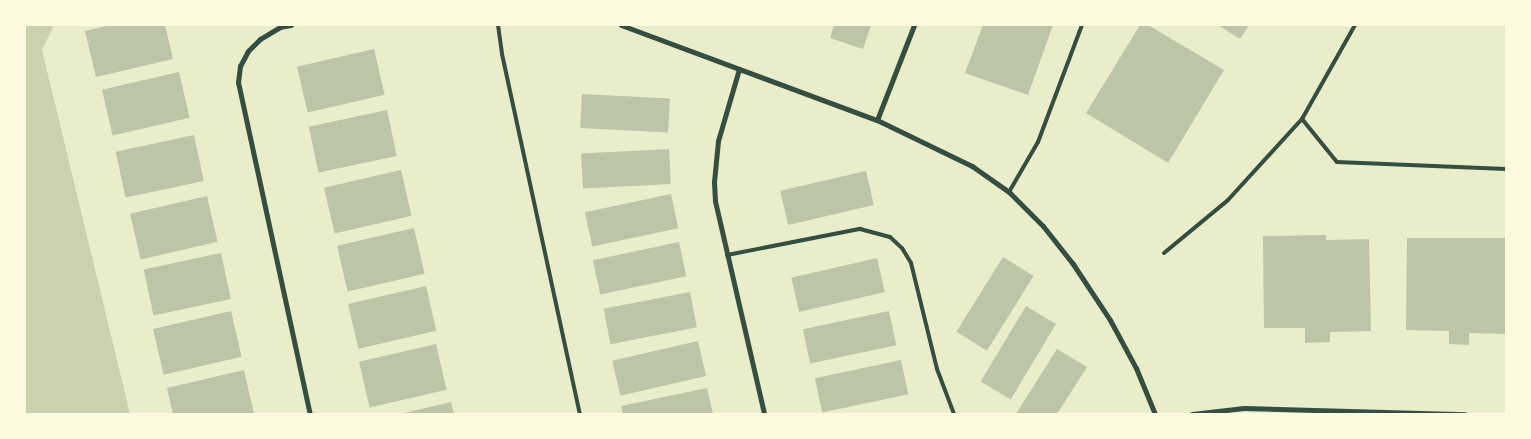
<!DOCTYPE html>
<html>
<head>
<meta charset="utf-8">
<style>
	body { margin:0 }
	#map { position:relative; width:1531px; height:439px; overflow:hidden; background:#e9edc9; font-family:Poppins,sans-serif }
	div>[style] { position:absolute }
	.green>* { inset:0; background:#cad2ad }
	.building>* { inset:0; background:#bcc5a7; transform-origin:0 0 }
	.service>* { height:4px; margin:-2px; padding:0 2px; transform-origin:2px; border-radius:2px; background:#344e41 }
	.minor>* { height:5px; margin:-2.5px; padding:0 2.5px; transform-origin:2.5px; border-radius:2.5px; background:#344e41 }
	span { translate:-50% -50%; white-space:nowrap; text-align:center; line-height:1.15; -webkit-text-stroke:4px #fefae0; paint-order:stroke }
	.frame { position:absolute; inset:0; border:26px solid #fefae0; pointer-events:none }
</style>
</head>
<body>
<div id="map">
	<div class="green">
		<i style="clip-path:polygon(25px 25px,54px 25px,42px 50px,130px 414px,25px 414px)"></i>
	</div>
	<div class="building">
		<i style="clip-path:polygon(111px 25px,165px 25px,173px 59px,96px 77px,85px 31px)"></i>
		<i style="clip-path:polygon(834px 25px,871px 25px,863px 49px,830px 38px)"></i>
		<i style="clip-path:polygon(983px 25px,1053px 25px,1028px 95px,965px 73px)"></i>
		<i style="clip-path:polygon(1140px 25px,1148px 25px,1224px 70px,1168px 163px,1086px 113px)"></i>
		<i style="clip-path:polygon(1218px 25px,1249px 25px,1240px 39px)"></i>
		<i style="left:374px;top:49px;width:47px;height:79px;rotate:77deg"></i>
		<i style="left:179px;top:72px;width:47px;height:79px;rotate:77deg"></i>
		<i style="left:582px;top:94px;width:88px;height:34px;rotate:3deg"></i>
		<i style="left:387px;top:110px;width:47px;height:80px;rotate:78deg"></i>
		<i style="left:194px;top:135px;width:47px;height:80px;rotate:78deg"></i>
		<i style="left:669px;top:149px;width:35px;height:88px;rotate:87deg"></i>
		<i style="left:401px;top:170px;width:47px;height:79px;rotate:77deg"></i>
		<i style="left:866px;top:171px;width:35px;height:88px;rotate:77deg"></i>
		<i style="left:671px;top:194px;width:35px;height:88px;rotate:78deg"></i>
		<i style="left:207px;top:196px;width:47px;height:79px;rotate:77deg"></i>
		<i style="left:414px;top:228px;width:47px;height:79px;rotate:77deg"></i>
		<i style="clip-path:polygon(1326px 235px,1326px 240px,1369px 239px,1371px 331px,1330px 332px,1330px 342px,1305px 343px,1305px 328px,1264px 328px,1263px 236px)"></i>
		<i style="clip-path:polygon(1407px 238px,1506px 238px,1506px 334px,1469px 333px,1469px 345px,1449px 344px,1449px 331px,1406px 330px)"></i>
		<i style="left:679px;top:242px;width:35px;height:88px;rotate:78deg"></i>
		<i style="left:221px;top:253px;width:47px;height:79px;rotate:78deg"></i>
		<i style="left:1003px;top:257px;width:36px;height:88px;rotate:32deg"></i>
		<i style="left:877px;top:258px;width:35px;height:88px;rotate:77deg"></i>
		<i style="left:426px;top:286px;width:46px;height:80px;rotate:77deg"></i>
		<i style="left:690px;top:292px;width:36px;height:88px;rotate:79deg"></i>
		<i style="left:1026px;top:306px;width:35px;height:88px;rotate:31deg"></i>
		<i style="left:231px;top:311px;width:47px;height:80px;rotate:77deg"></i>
		<i style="left:889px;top:311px;width:35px;height:88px;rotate:78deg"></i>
		<i style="left:698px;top:341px;width:36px;height:88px;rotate:77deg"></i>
		<i style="left:436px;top:344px;width:47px;height:79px;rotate:77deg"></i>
		<i style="clip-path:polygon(1057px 349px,1087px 367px,1057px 414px,1016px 414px)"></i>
		<i style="left:901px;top:360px;width:35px;height:88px;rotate:78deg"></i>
		<i style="clip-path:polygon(244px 370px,254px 414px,173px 414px,167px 388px)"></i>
		<i style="clip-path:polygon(707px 388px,713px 414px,623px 414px,621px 406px)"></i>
		<i style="clip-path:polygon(451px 402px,454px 414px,404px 414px,404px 413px)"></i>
	</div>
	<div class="service">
		<i style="left:498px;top:25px;width:29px;rotate:82deg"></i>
		<i style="left:502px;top:54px;width:368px;rotate:77.8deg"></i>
		<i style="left:1302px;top:119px;width:55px;rotate:50.9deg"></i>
		<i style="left:1337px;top:162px;width:169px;rotate:2.4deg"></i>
		<i style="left:1009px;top:192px;width:58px;rotate:-59.9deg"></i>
		<i style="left:1038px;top:142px;width:125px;rotate:-69.4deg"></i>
		<i style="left:1164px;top:253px;width:83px;rotate:-39.6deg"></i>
		<i style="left:1228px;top:200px;width:110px;rotate:-47.6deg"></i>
		<i style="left:1302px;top:119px;width:108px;rotate:-60.6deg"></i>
		<i style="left:727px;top:255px;width:136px;rotate:-11.1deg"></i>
		<i style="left:860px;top:229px;width:31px;rotate:15deg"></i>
		<i style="left:890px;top:237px;width:16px;rotate:43deg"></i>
		<i style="left:902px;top:248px;width:17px;rotate:59deg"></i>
		<i style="left:911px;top:263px;width:109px;rotate:76.2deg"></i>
		<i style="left:937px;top:369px;width:48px;rotate:69.3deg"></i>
	</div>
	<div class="minor">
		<i style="left:291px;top:25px;width:11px;rotate:170deg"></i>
		<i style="left:280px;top:27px;width:23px;rotate:149deg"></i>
		<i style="left:260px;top:39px;width:17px;rotate:135deg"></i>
		<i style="left:248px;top:51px;width:17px;rotate:118deg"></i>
		<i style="left:240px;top:66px;width:16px;rotate:97deg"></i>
		<i style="left:238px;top:82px;width:340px;rotate:77.8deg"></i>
		<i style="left:621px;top:25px;width:273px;rotate:20.4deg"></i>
		<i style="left:877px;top:120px;width:106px;rotate:25.8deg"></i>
		<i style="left:972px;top:166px;width:45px;rotate:35.1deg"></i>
		<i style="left:1009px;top:192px;width:48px;rotate:45deg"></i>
		<i style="left:1043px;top:226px;width:48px;rotate:51.7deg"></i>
		<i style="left:1073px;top:264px;width:67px;rotate:56.5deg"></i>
		<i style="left:1110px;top:320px;width:55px;rotate:61.6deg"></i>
		<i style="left:1136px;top:368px;width:50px;rotate:67.6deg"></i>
		<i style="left:739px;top:69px;width:75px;rotate:106.3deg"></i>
		<i style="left:718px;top:141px;width:41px;rotate:95.6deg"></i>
		<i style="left:714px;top:182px;width:19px;rotate:87deg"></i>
		<i style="left:715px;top:201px;width:219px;rotate:77deg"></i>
		<i style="left:877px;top:120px;width:102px;rotate:-68.7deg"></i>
		<i style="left:1192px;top:414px;width:52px;rotate:-6.6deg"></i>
		<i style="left:1244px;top:408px;width:221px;rotate:1.6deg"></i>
	</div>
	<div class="frame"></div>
</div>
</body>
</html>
